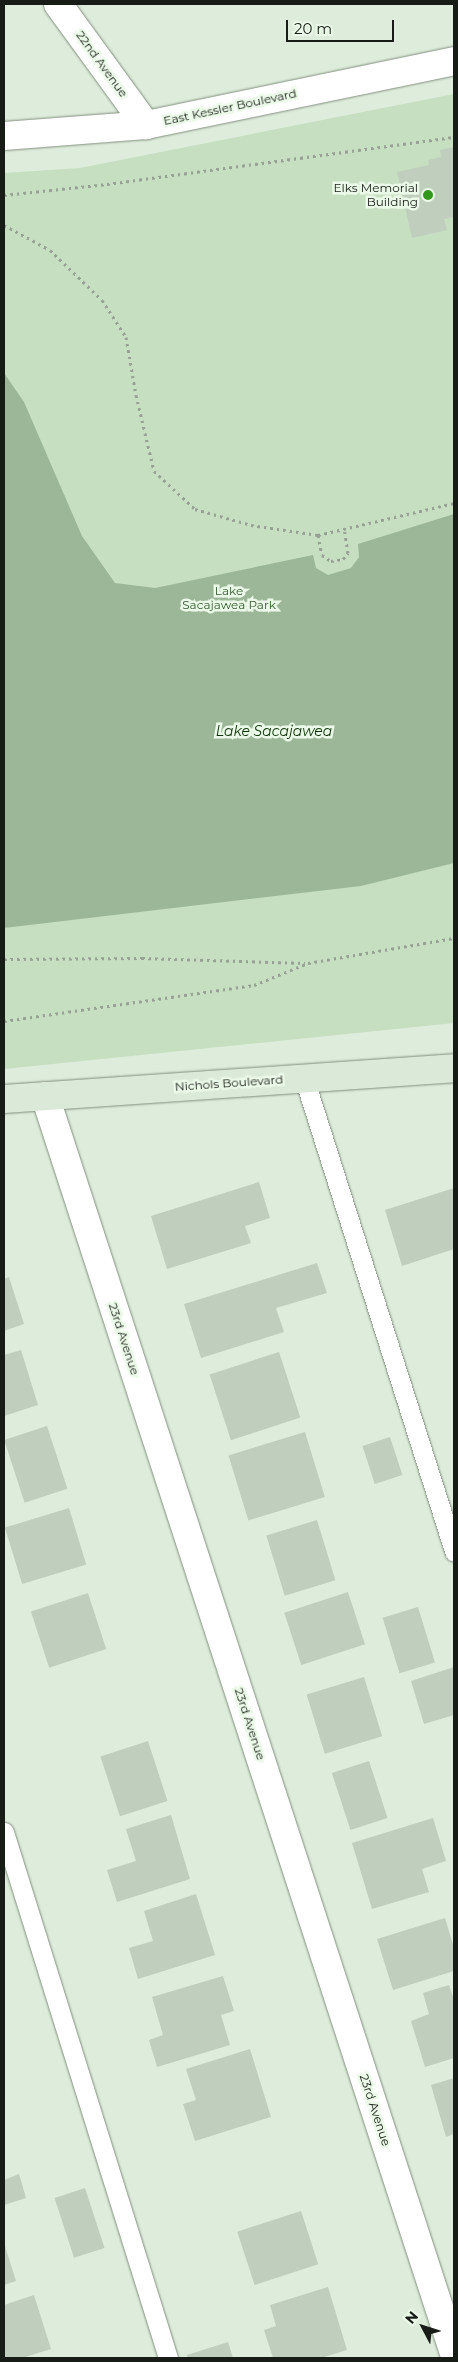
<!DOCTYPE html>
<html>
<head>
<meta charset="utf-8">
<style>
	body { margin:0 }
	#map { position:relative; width:458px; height:2362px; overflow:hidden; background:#deecdb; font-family:Montserrat,sans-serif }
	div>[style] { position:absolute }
	.green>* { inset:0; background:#c5dfc0 }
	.water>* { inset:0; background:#9cb797 }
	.building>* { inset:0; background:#c0cebe; transform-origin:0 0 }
	.path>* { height:3px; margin-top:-1.5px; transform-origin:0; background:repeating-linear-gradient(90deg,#97a194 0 2.5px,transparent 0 6.5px) }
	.roads { filter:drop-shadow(0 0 1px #828f80) drop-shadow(0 0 1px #828f80) }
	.service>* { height:19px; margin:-9.5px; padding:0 9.5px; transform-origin:9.5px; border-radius:9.5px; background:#fff }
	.minor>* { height:28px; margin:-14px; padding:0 14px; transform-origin:14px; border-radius:14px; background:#fff }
	.tertiary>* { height:28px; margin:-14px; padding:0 14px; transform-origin:14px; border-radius:14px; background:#fff }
	.secondary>* { height:28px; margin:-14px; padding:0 14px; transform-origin:14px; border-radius:14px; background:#dbe9d8 }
	.dots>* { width:14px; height:14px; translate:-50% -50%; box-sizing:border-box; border:2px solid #ebf9e8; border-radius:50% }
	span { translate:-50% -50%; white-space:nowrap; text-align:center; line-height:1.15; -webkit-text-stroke:5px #ebf9e8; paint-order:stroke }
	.street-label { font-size:12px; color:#171c16 }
	.poi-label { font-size:12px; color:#171c16 }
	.right { translate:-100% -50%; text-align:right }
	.park-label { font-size:12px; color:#355c2f }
	.water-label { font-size:14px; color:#0c3305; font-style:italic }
	.frame { position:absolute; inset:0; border:5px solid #171c16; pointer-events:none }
	.north { position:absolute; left:398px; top:2302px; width:50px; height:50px; -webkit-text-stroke:4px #ebf9e8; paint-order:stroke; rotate:310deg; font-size:14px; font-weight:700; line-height:20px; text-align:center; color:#171c16 }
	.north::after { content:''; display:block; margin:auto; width:18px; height:22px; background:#171c16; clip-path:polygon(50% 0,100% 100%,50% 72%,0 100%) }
	.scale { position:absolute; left:286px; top:20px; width:108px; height:22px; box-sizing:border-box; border:2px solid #171c16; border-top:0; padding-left:6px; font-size:15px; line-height:18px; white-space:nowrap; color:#171c16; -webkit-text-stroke:4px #ebf9e8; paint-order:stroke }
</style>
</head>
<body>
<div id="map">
	<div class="green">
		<i style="clip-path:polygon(454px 94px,454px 1023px,4px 1069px,4px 173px,80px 168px)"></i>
	</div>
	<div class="water">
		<i style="clip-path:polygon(4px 373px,24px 402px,82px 536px,115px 583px,155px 588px,313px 555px,316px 568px,328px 575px,351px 568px,359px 557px,358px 544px,454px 514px,454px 863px,361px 886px,4px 928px)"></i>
	</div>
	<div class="building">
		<i style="clip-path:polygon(454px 147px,454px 217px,444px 219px,447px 230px,412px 238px,397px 172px,429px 165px,428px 160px,441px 157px,440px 150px)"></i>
		<i style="clip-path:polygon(259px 1182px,270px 1218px,245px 1226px,251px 1243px,167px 1269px,151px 1216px)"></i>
		<i style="clip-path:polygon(454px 1188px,454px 1249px,402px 1266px,385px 1210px)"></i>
		<i style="clip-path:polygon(317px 1263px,327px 1293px,276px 1308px,284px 1332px,201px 1358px,184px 1304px)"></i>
		<i style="clip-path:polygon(9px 1277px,24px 1324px,4px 1331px,4px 1279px)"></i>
		<i style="clip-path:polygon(21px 1350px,38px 1405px,4px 1416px,4px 1355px)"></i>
		<i style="left:279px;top:1352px;width:69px;height:73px;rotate:72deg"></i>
		<i style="left:47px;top:1426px;width:66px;height:45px;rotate:72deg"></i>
		<i style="left:305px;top:1432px;width:68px;height:80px;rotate:73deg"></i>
		<i style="left:390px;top:1437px;width:40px;height:29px;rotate:72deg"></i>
		<i style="left:69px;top:1508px;width:59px;height:67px;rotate:73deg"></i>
		<i style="left:317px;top:1520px;width:63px;height:53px;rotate:73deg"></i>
		<i style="left:348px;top:1592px;width:55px;height:67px;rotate:72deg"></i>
		<i style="left:88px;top:1593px;width:59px;height:60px;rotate:72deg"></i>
		<i style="left:418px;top:1607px;width:58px;height:37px;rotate:73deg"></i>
		<i style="clip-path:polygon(454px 1667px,454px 1715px,424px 1724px,411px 1681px)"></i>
		<i style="left:364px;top:1677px;width:62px;height:60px;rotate:73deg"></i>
		<i style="left:148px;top:1741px;width:63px;height:50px;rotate:72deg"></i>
		<i style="left:369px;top:1761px;width:60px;height:39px;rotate:72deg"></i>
		<i style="clip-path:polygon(171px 1815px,190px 1879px,117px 1902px,107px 1870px,136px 1861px,126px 1829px)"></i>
		<i style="clip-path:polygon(433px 1818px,446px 1861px,422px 1869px,429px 1892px,372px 1909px,352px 1843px)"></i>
		<i style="clip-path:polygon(196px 1894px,215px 1955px,138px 1979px,129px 1948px,153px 1941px,144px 1911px)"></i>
		<i style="clip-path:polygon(445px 1918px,454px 1948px,454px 1971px,393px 1990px,377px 1939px)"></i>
		<i style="clip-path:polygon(223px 1976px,234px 2011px,221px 2015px,230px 2045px,157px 2067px,149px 2040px,163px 2035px,152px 1997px)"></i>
		<i style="clip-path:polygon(449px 1985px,454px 2000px,454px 2058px,425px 2067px,411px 2021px,429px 2014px,423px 1993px)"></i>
		<i style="clip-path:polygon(250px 2049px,271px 2117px,195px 2141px,183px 2104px,196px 2100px,186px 2069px)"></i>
		<i style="clip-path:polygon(454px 2078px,454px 2134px,446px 2137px,431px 2085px)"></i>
		<i style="clip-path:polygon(19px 2174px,26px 2198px,4px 2205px,4px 2180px)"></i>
		<i style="left:85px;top:2188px;width:63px;height:32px;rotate:72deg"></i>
		<i style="left:301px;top:2211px;width:56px;height:67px;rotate:72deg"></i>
		<i style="clip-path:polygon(4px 2243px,16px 2281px,4px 2285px)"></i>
		<i style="clip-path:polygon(328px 2287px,347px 2350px,321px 2358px,273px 2358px,264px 2330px,276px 2326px,270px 2305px)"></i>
		<i style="clip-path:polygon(34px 2295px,51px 2349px,22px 2358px,4px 2358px,4px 2305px)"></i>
		<i style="clip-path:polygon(228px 2342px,233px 2358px,188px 2358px,187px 2355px)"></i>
	</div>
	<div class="path">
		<i style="left:4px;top:195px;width:104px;rotate:-6.1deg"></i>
		<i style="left:107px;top:184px;width:350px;rotate:-7.7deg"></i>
		<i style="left:4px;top:225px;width:52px;rotate:28.5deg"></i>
		<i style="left:50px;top:250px;width:72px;rotate:43.9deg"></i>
		<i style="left:102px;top:300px;width:44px;rotate:57deg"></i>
		<i style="left:126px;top:337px;width:59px;rotate:80.2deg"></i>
		<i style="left:136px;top:395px;width:78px;rotate:76.7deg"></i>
		<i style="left:154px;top:471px;width:56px;rotate:42.8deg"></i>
		<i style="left:195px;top:509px;width:58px;rotate:15.9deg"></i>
		<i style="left:251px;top:525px;width:68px;rotate:8.5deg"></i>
		<i style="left:318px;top:535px;width:140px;rotate:-13.2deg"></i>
		<i style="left:318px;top:535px;width:20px;rotate:79deg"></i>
		<i style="left:322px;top:555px;width:11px;rotate:34deg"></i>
		<i style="left:331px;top:561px;width:12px;rotate:-9deg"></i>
		<i style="left:343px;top:559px;width:8px;rotate:-50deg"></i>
		<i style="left:348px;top:553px;width:24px;rotate:-99deg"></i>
		<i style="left:4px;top:959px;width:138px;rotate:-0.4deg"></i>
		<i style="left:142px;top:958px;width:163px;rotate:1.8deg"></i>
		<i style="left:4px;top:1021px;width:253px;rotate:-8.2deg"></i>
		<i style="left:254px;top:985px;width:58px;rotate:-22.2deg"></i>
		<i style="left:308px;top:963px;width:148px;rotate:-9.7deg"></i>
	</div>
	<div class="roads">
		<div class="service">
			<i style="left:304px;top:1078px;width:497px;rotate:72.4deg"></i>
			<i style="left:4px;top:1832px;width:551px;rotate:72.68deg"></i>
		</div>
		<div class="minor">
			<i style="left:58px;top:4px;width:150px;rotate:54deg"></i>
			<i style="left:45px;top:1096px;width:1322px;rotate:71.98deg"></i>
		</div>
		<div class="tertiary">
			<i style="left:4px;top:136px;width:142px;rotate:-4.4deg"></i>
			<i style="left:146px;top:125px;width:315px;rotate:-11.7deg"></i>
		</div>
		<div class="secondary">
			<i style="left:4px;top:1099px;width:451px;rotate:-3.9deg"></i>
		</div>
	</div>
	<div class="dots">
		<i style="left:428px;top:195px;background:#33971d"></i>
	</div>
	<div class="street-label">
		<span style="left:102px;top:64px;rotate:54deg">22nd Avenue</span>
		<span style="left:230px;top:107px;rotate:-12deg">East Kessler Boulevard</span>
		<span style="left:229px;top:1083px;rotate:-4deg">Nichols Boulevard</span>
		<span style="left:124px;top:1339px;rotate:72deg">23rd Avenue</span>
		<span style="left:250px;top:1724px;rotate:72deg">23rd Avenue</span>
		<span style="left:375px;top:2110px;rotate:72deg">23rd Avenue</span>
	</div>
	<div class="poi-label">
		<span class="right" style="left:418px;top:195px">Elks Memorial<br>Building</span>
	</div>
	<div class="park-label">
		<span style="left:229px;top:598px">Lake<br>Sacajawea Park</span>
	</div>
	<div class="water-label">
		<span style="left:274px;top:731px">Lake Sacajawea</span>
	</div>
	<div class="frame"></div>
	<div class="north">N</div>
	<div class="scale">20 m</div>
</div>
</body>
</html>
